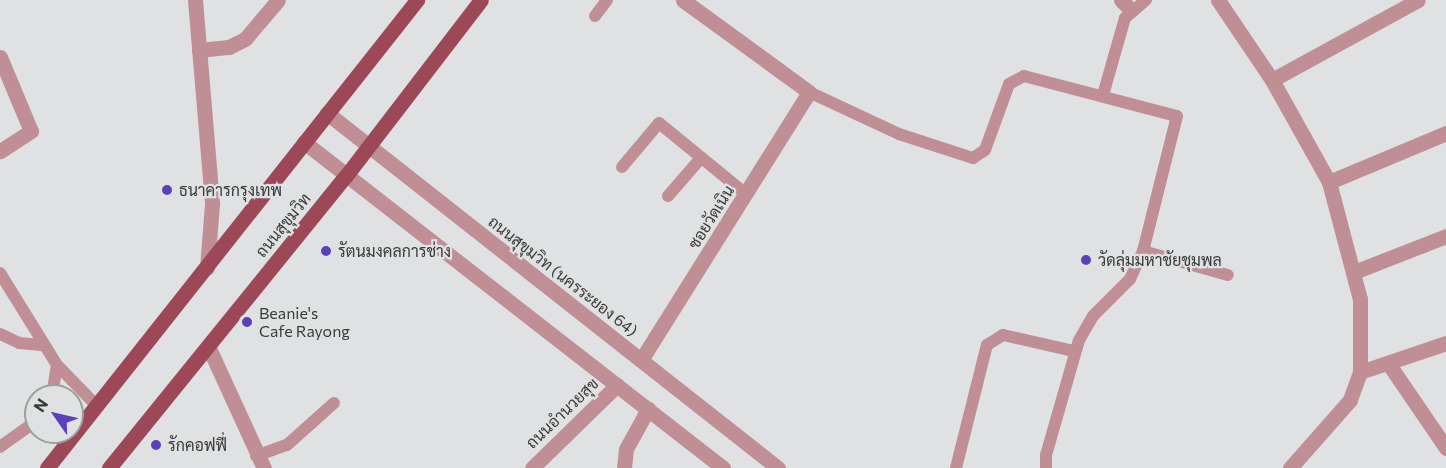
<!DOCTYPE html>
<html>
<head>
<meta charset="utf-8">
<style>
	body { margin:0 }
	#map { position:relative; width:1446px; height:468px; overflow:hidden; background:#e0e1e2; font-family:Commissioner,Sarabun,sans-serif }
	div>[style] { position:absolute }
	.service>* { height:12px; margin:-6px; padding:0 6px; transform-origin:6px; border-radius:6px; background:#c08f96 }
	.minor>* { height:15px; margin:-7.5px; padding:0 7.5px; transform-origin:7.5px; border-radius:7.5px; background:#c08f96 }
	.tertiary>* { height:15px; margin:-7.5px; padding:0 7.5px; transform-origin:7.5px; border-radius:7.5px; background:#c08f96 }
	.primary>* { height:15px; margin:-7.5px; padding:0 7.5px; transform-origin:7.5px; border-radius:7.5px; background:#9c4858 }
	.dots>* { width:16px; height:16px; translate:-50% -50%; box-sizing:border-box; border:3px solid #e0e1e2; border-radius:50% }
	span { translate:-50% -50%; white-space:nowrap; text-align:center; line-height:1.15; -webkit-text-stroke:4.5px #e0e1e2; paint-order:stroke }
	.poi-label { font-size:16px; color:#3a3b3b }
	.left { translate:0 -50%; text-align:left }
	.street-label { font-size:16px; color:#3a3b3b }
	.north { position:absolute; left:24px; top:384px; width:60px; height:60px; box-sizing:border-box; background:#e0e1e2; border:2px solid #9e9f9f; border-radius:50%; rotate:304deg; font-size:16px; font-weight:700; line-height:24px; text-align:center; color:#3a3b3b }
	.north::after { content:''; display:block; margin:auto; width:21px; height:27px; background:#5c40b9; clip-path:polygon(50% 0,100% 100%,50% 72%,0 100%) }
</style>
</head>
<body>
<div id="map">
	<div class="service">
		<i style="left:595px;top:16px;width:20px;rotate:-53deg"></i>
		<i style="left:809px;top:92px;width:99px;rotate:25deg"></i>
		<i style="left:899px;top:134px;width:78px;rotate:18deg"></i>
		<i style="left:973px;top:158px;width:14px;rotate:-34deg"></i>
		<i style="left:985px;top:150px;width:70px;rotate:-70deg"></i>
		<i style="left:1009px;top:84px;width:17px;rotate:-28deg"></i>
		<i style="left:1024px;top:76px;width:158px;rotate:14.7deg"></i>
		<i style="left:1177px;top:116px;width:139px;rotate:104.1deg"></i>
		<i style="left:1143px;top:251px;width:31px;rotate:115deg"></i>
		<i style="left:1130px;top:279px;width:52px;rotate:135deg"></i>
		<i style="left:1093px;top:316px;width:28px;rotate:120deg"></i>
		<i style="left:1079px;top:340px;width:120px;rotate:106deg"></i>
		<i style="left:1046px;top:455px;width:13px;rotate:90deg"></i>
		<i style="left:1103px;top:95px;width:80px;rotate:-74.1deg"></i>
		<i style="left:1125px;top:18px;width:28px;rotate:-41deg"></i>
		<i style="left:622px;top:167px;width:57px;rotate:-49.9deg"></i>
		<i style="left:659px;top:123px;width:112px;rotate:39.2deg"></i>
		<i style="left:668px;top:196px;width:49px;rotate:-49.1deg"></i>
		<i style="left:1143px;top:251px;width:88px;rotate:15.8deg"></i>
		<i style="left:0;top:273px;width:108px;rotate:58.2deg"></i>
		<i style="left:57px;top:365px;width:56px;rotate:45.7deg"></i>
		<i style="left:0;top:334px;width:21px;rotate:25deg"></i>
		<i style="left:19px;top:343px;width:25px;rotate:5deg"></i>
		<i style="left:52px;top:396px;width:31px;rotate:-81deg"></i>
		<i style="left:0;top:447px;width:44px;rotate:-35.8deg"></i>
		<i style="left:256px;top:456px;width:33px;rotate:-20deg"></i>
		<i style="left:287px;top:445px;width:63px;rotate:-41.8deg"></i>
		<i style="left:956px;top:468px;width:127px;rotate:-75.9deg"></i>
		<i style="left:987px;top:345px;width:19px;rotate:-32deg"></i>
		<i style="left:1003px;top:335px;width:73px;rotate:12.7deg"></i>
	</div>
	<div class="minor">
		<i style="left:195px;top:0;width:205px;rotate:85.2deg"></i>
		<i style="left:212px;top:204px;width:64px;rotate:94.5deg"></i>
		<i style="left:1121px;top:0;width:14px;rotate:45deg"></i>
		<i style="left:1218px;top:0;width:97px;rotate:56deg"></i>
		<i style="left:1272px;top:80px;width:117px;rotate:60.8deg"></i>
		<i style="left:1329px;top:182px;width:121px;rotate:75.2deg"></i>
		<i style="left:1360px;top:299px;width:73px;rotate:90deg"></i>
		<i style="left:1360px;top:372px;width:30px;rotate:110deg"></i>
		<i style="left:1350px;top:400px;width:91px;rotate:131.4deg"></i>
		<i style="left:199px;top:50px;width:30px;rotate:-6deg"></i>
		<i style="left:229px;top:47px;width:18px;rotate:-27deg"></i>
		<i style="left:245px;top:39px;width:51px;rotate:-49.8deg"></i>
		<i style="left:0;top:57px;width:80px;rotate:67.3deg"></i>
		<i style="left:31px;top:131px;width:37px;rotate:147deg"></i>
		<i style="left:1272px;top:80px;width:166px;rotate:-28.7deg"></i>
		<i style="left:1329px;top:182px;width:127px;rotate:-22.7deg"></i>
		<i style="left:1354px;top:272px;width:99px;rotate:-21.4deg"></i>
		<i style="left:209px;top:348px;width:132px;rotate:65.4deg"></i>
		<i style="left:641px;top:360px;width:316px;rotate:-57.9deg"></i>
		<i style="left:809px;top:92px;width:156px;rotate:-143.9deg"></i>
		<i style="left:1388px;top:363px;width:103px;rotate:55.7deg"></i>
		<i style="left:1360px;top:372px;width:91px;rotate:-18.6deg"></i>
		<i style="left:532px;top:468px;width:119px;rotate:-44.3deg"></i>
		<i style="left:624px;top:468px;width:19px;rotate:-84deg"></i>
		<i style="left:626px;top:449px;width:46px;rotate:-61.2deg"></i>
	</div>
	<div class="tertiary">
		<i style="left:327px;top:113px;width:574px;rotate:38.21deg"></i>
		<i style="left:304px;top:142px;width:531px;rotate:37.88deg"></i>
	</div>
	<div class="primary">
		<i style="left:47px;top:468px;width:597px;rotate:-51.67deg"></i>
		<i style="left:109px;top:468px;width:375px;rotate:-51deg"></i>
		<i style="left:345px;top:177px;width:223px;rotate:-52.5deg"></i>
	</div>
	<div class="dots">
		<i style="left:167px;top:190px;background:#5c40b9"></i>
		<i style="left:326px;top:251px;background:#5c40b9"></i>
		<i style="left:1086px;top:260px;background:#5c40b9"></i>
		<i style="left:247px;top:322px;background:#5c40b9"></i>
		<i style="left:156px;top:445px;background:#5c40b9"></i>
	</div>
	<div class="poi-label">
		<span class="left" style="left:179px;top:190px">ธนาคารกรุงเทพ</span>
		<span class="left" style="left:338px;top:251px">รัตนมงคลการช่าง</span>
		<span class="left" style="left:1098px;top:260px">วัดลุ่มมหาชัยชุมพล</span>
		<span class="left" style="left:259px;top:322px">Beanie's<br>Cafe Rayong</span>
		<span class="left" style="left:168px;top:445px">รักคอฟฟี่</span>
	</div>
	<div class="street-label">
		<span style="left:711px;top:217px;rotate:-58deg">ซอยวัดเนิน</span>
		<span style="left:283px;top:225px;rotate:-51deg">ถนนสุขุมวิท</span>
		<span style="left:563px;top:276px;rotate:38deg">ถนนสุขุมวิท (นครระยอง 64)</span>
		<span style="left:562px;top:413px;rotate:-44deg">ถนนอำนวยสุข</span>
	</div>
	<div class="north">N</div>
</div>
</body>
</html>
